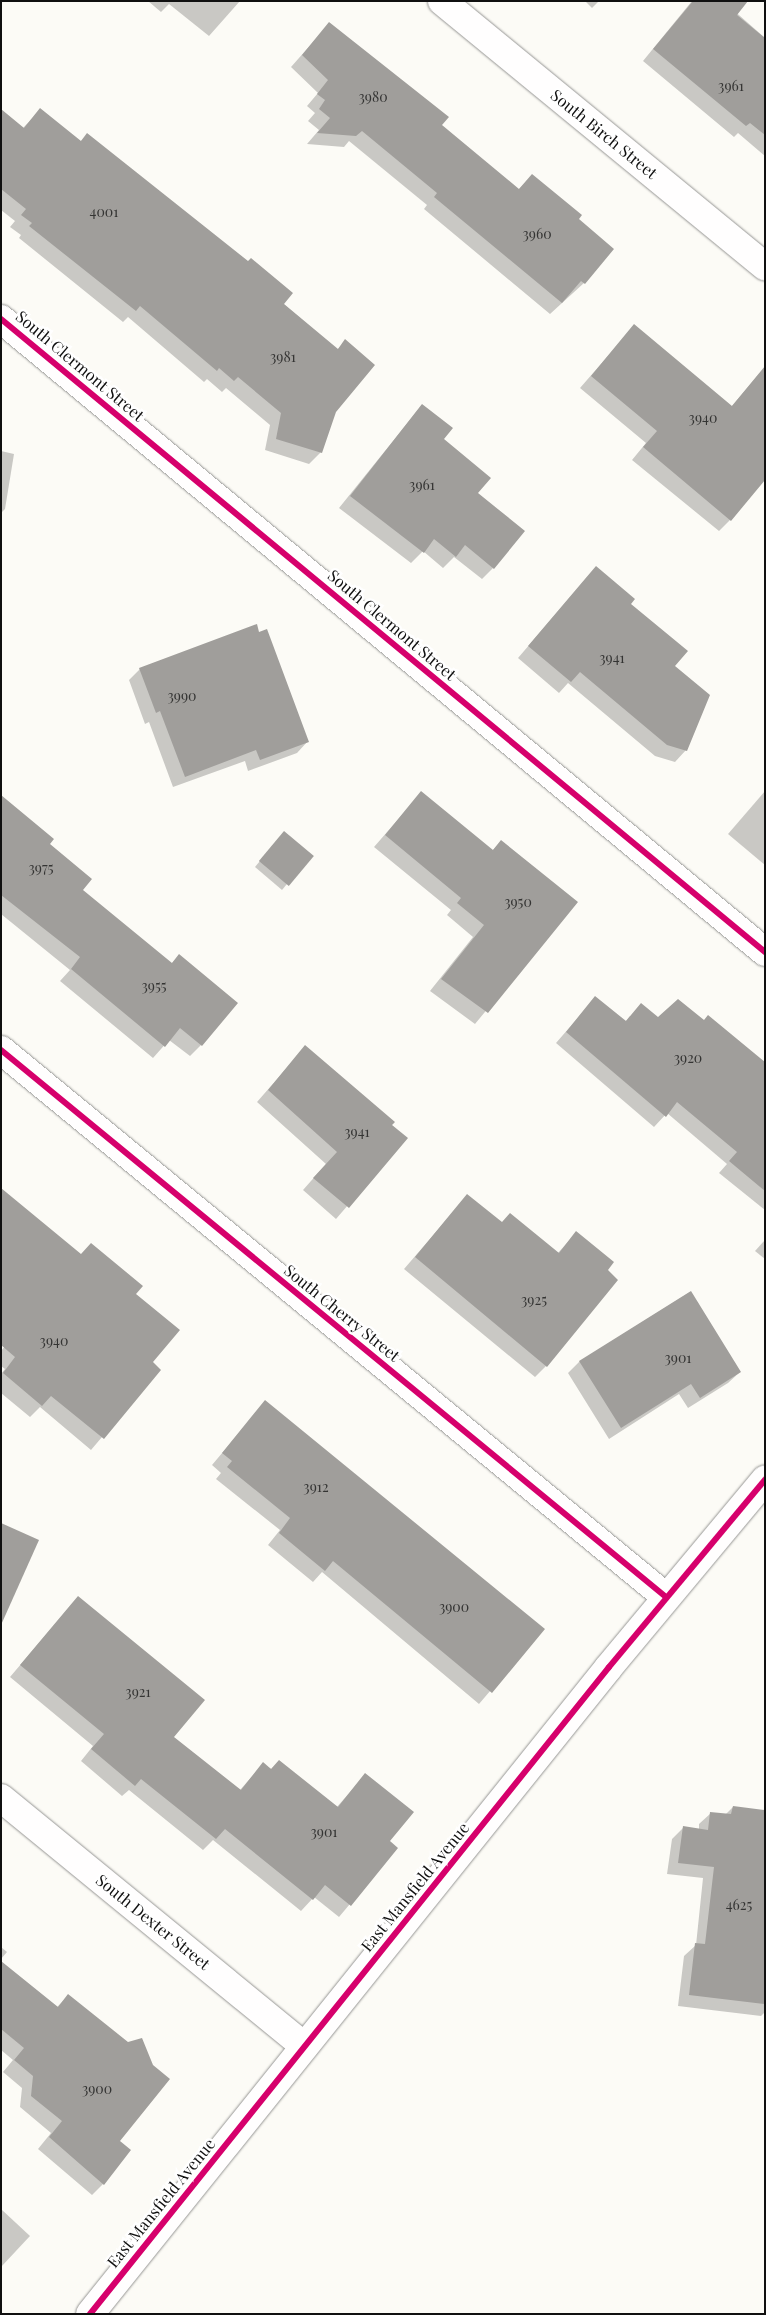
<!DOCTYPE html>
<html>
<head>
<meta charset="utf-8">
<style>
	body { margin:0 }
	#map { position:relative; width:766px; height:2315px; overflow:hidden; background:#fcfbf6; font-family:"Playfair Display",serif }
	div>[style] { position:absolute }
	.shadow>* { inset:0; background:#0003 }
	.building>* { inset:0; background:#a09e9b; transform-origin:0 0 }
	.roads { filter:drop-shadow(0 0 1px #969694) drop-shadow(0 0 1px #969694) }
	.street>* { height:28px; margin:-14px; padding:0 14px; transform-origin:14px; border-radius:14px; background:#fffefe }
	.cycleway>* { height:6px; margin:-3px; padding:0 3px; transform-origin:3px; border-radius:3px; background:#d6006c }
	span { translate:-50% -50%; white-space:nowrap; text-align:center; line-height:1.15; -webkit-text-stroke:5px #fff; paint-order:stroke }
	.number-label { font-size:14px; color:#343433 }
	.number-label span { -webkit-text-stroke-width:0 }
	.street-label { font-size:16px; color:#101010 }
	.frame { position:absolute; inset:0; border:2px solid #101010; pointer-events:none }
</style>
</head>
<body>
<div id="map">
	<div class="shadow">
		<i style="clip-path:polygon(148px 1px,240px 1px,209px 36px,169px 4px,161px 12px)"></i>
		<i style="clip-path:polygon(585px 1px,599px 1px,592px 8px)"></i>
		<i style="clip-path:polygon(692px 1px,723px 1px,765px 38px,765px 156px,738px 133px,734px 137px,643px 61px)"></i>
		<i style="clip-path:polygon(329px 24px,441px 125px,518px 190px,532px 176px,577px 219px,584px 283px,550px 314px,424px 209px,427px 205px,349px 141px,344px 147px,307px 144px,319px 130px,308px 121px,315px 113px,307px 106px,318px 93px,291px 67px)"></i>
		<i style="clip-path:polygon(40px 110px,80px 142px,87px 135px,337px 350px,346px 341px,335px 411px,321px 452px,309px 464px,265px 450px,270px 425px,226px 388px,222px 392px,207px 379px,204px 382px,128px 317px,123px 322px,19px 238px,21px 235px,10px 227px,15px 221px,1px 210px,1px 111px,23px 128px)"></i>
		<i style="clip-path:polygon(634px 326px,731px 407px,765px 367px,730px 520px,719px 531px,632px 460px,646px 443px,580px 388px)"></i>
		<i style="clip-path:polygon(422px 405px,476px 493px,493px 568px,482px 579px,454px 557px,443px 568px,423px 551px,411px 563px,339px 508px)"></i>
		<i style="clip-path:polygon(1px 451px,14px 454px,5px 509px,1px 513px)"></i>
		<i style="clip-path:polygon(596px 567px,629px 604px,673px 666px,686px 750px,675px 762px,655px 756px,568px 683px,559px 693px,518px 658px)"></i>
		<i style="clip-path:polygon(140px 669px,308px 741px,297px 753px,248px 771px,245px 761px,173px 787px,149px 722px,145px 724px,129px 680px)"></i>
		<i style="clip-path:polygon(765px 791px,765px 865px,728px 834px)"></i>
		<i style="clip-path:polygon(421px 793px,492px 851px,501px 841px,576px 902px,475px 1024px,430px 991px,473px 937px,447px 915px,451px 910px,374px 847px)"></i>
		<i style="clip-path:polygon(1px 797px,48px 844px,81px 890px,171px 964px,179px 956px,201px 1045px,190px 1056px,169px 1040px,153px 1058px,60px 981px,70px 970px,1px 914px)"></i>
		<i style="clip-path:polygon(278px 839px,287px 884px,282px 890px,255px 867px)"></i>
		<i style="clip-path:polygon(595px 998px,625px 1022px,630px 1016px,658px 1019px,765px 1072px,765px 1210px,719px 1173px,727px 1164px,667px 1113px,654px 1127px,556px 1043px)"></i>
		<i style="clip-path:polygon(305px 1047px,406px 1138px,336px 1219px,303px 1190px,326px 1164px,257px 1102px)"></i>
		<i style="clip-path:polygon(467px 1196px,501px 1224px,557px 1254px,576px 1233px,546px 1366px,535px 1377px,404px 1269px)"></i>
		<i style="clip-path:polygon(765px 1240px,765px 1259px,755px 1251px)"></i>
		<i style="clip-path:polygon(80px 1255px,134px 1294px,151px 1362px,159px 1370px,91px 1450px,40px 1407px,30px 1417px,1px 1393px,1px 1374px,5px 1369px,1px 1366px,1px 1351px)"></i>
		<i style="clip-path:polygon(690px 1292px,740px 1372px,728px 1383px,688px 1408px,679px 1394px,609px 1439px,568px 1373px,579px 1362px)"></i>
		<i style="clip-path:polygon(265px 1402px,543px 1629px,479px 1704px,322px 1572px,313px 1582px,268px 1545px,280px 1530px,216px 1479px,221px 1473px,212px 1465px)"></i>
		<i style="clip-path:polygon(78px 1597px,173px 1737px,240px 1790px,263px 1764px,336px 1808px,365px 1775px,388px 1841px,397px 1848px,339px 1917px,314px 1897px,301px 1911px,213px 1840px,203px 1850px,129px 1790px,122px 1796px,81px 1761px,93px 1746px,10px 1677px)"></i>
		<i style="clip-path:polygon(733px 1807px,765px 1811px,765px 2012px,761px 2016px,678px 2006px,684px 1956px,696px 1945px,703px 1878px,667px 1874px,672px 1839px,683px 1828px,699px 1830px,699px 1824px,711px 1813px,725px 1815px)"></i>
		<i style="clip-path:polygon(1px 1947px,7px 1952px,1px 1959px)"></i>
		<i style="clip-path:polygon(1px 1962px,57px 2007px,68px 1996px,118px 2141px,103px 2184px,92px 2195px,38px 2149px,51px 2133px,20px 2107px,22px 2088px,3px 2072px,13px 2060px,1px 2050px)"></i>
		<i style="clip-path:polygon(1px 2209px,30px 2236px,1px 2267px)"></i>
	</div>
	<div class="building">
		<i style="clip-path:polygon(693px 1px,748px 1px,737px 15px,765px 38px,765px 135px,750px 123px,746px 126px,653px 49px)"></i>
		<i style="clip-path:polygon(329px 22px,449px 117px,442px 125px,519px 189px,532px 174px,582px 215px,579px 219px,614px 249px,585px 284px,581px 281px,562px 303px,434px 197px,437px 193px,362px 131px,356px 136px,317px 133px,330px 118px,319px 109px,325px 100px,317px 94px,328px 80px,302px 55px)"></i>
		<i style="clip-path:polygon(40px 108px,81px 141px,87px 133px,248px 261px,251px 258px,293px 293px,284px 304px,338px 349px,345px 339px,375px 365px,336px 412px,322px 453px,276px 439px,281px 413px,238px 377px,234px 381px,219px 368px,217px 371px,140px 306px,136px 311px,29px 226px,32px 223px,21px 215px,26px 209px,1px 189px,1px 109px,24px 128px)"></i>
		<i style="clip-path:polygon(634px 324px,732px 406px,765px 366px,765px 480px,731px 521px,643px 447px,657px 431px,591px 376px)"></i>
		<i style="clip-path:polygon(422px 404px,453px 428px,444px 439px,491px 478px,478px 493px,525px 531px,494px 569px,465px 545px,456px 557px,434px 539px,424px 553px,350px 496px)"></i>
		<i style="clip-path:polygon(596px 566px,635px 599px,631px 604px,688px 651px,675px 666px,710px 695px,687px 751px,667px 745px,580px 672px,571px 682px,528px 646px)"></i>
		<i style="clip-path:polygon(257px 624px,259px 632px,267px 629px,309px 742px,260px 760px,256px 750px,185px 777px,160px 711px,156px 713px,139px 668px)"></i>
		<i style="clip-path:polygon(421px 791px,493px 850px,501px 840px,578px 902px,488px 1013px,441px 979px,484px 925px,457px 903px,461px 898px,385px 835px)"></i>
		<i style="clip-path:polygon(1px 795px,54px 839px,50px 844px,92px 879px,83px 890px,172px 963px,179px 954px,238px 1003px,202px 1046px,180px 1028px,165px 1047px,71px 969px,80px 957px,1px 895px)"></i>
		<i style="left:284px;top:831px;width:39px;height:39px;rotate:40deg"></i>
		<i style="clip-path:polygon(595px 996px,626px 1021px,641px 1003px,658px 1017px,678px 999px,704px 1020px,708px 1015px,765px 1062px,765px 1191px,729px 1161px,737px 1152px,677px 1102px,666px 1117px,566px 1032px)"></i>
		<i style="clip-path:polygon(305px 1045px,395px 1122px,392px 1125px,408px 1138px,349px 1208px,313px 1178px,337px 1152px,268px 1090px)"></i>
		<i style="clip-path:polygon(1px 1188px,81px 1254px,91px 1243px,143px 1286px,136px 1294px,180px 1330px,153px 1362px,161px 1370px,104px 1439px,51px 1396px,42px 1406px,3px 1373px,15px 1357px,1px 1345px)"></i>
		<i style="clip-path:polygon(467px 1194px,502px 1222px,510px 1213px,559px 1253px,576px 1231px,614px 1262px,608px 1270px,618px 1280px,547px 1367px,415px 1257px)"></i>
		<i style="clip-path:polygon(691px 1291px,741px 1372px,700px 1398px,691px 1384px,621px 1428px,579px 1361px)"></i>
		<i style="clip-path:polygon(265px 1400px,545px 1629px,492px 1693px,333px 1561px,325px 1571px,279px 1533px,290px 1518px,227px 1467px,232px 1461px,222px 1453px)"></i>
		<i style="clip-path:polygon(1px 1523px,39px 1540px,1px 1625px)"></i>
		<i style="clip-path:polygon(78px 1596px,205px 1700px,174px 1737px,241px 1790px,263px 1762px,271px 1769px,279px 1760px,338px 1807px,365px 1773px,414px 1812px,390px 1841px,398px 1848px,351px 1906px,325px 1885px,313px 1900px,225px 1829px,216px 1839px,141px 1779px,135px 1786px,91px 1749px,104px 1734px,20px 1665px)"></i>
		<i style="clip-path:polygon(733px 1806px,765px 1810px,765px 2004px,689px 1995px,695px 1943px,705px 1944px,714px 1867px,678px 1863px,683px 1826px,708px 1830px,710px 1812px,731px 1814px)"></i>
		<i style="clip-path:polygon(1px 1961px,58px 2007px,68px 1994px,128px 2042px,142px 2038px,153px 2065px,170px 2079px,120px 2141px,131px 2150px,104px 2185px,49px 2137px,62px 2121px,31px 2096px,33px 2076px,14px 2060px,24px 2048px,1px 2029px)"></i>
	</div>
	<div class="roads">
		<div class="street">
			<i style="left:442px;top:1px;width:418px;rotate:39.4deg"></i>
			<i style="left:1px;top:319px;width:992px;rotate:39.64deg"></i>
			<i style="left:1px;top:1050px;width:861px;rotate:39.44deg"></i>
			<i style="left:1px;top:1798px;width:392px;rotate:39.3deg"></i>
			<i style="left:90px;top:2314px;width:829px;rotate:-51.26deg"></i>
			<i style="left:609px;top:1667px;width:244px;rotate:-50.2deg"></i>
		</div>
	</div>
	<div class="cycleway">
		<i style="left:1px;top:319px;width:992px;rotate:39.64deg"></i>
		<i style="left:1px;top:1050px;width:861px;rotate:39.44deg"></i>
		<i style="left:90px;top:2314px;width:829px;rotate:-51.26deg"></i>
		<i style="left:609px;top:1667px;width:244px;rotate:-50.2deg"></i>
	</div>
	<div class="number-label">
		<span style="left:731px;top:86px">3961</span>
		<span style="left:373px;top:97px">3980</span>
		<span style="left:104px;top:212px">4001</span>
		<span style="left:537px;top:234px">3960</span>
		<span style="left:283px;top:357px">3981</span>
		<span style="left:703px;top:418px">3940</span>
		<span style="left:422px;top:485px">3961</span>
		<span style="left:612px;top:658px">3941</span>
		<span style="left:182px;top:696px">3990</span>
		<span style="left:41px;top:868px">3975</span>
		<span style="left:518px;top:902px">3950</span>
		<span style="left:154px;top:986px">3955</span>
		<span style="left:688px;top:1058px">3920</span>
		<span style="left:357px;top:1132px">3941</span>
		<span style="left:534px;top:1300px">3925</span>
		<span style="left:54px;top:1341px">3940</span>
		<span style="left:678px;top:1358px">3901</span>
		<span style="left:316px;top:1487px">3912</span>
		<span style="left:454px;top:1607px">3900</span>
		<span style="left:138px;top:1692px">3921</span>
		<span style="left:324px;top:1832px">3901</span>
		<span style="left:739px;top:1905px">4625</span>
		<span style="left:97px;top:2089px">3900</span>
	</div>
	<div class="street-label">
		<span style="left:604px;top:134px;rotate:39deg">South Birch Street</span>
		<span style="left:80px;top:366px;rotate:40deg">South Clermont Street</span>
		<span style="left:392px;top:625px;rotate:40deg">South Clermont Street</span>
		<span style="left:342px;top:1313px;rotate:39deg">South Cherry Street</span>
		<span style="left:415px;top:1887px;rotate:-51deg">East Mansfield Avenue</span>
		<span style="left:153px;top:1922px;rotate:39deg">South Dexter Street</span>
		<span style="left:161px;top:2203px;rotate:-51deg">East Mansfield Avenue</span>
	</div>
	<div class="frame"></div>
</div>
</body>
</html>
